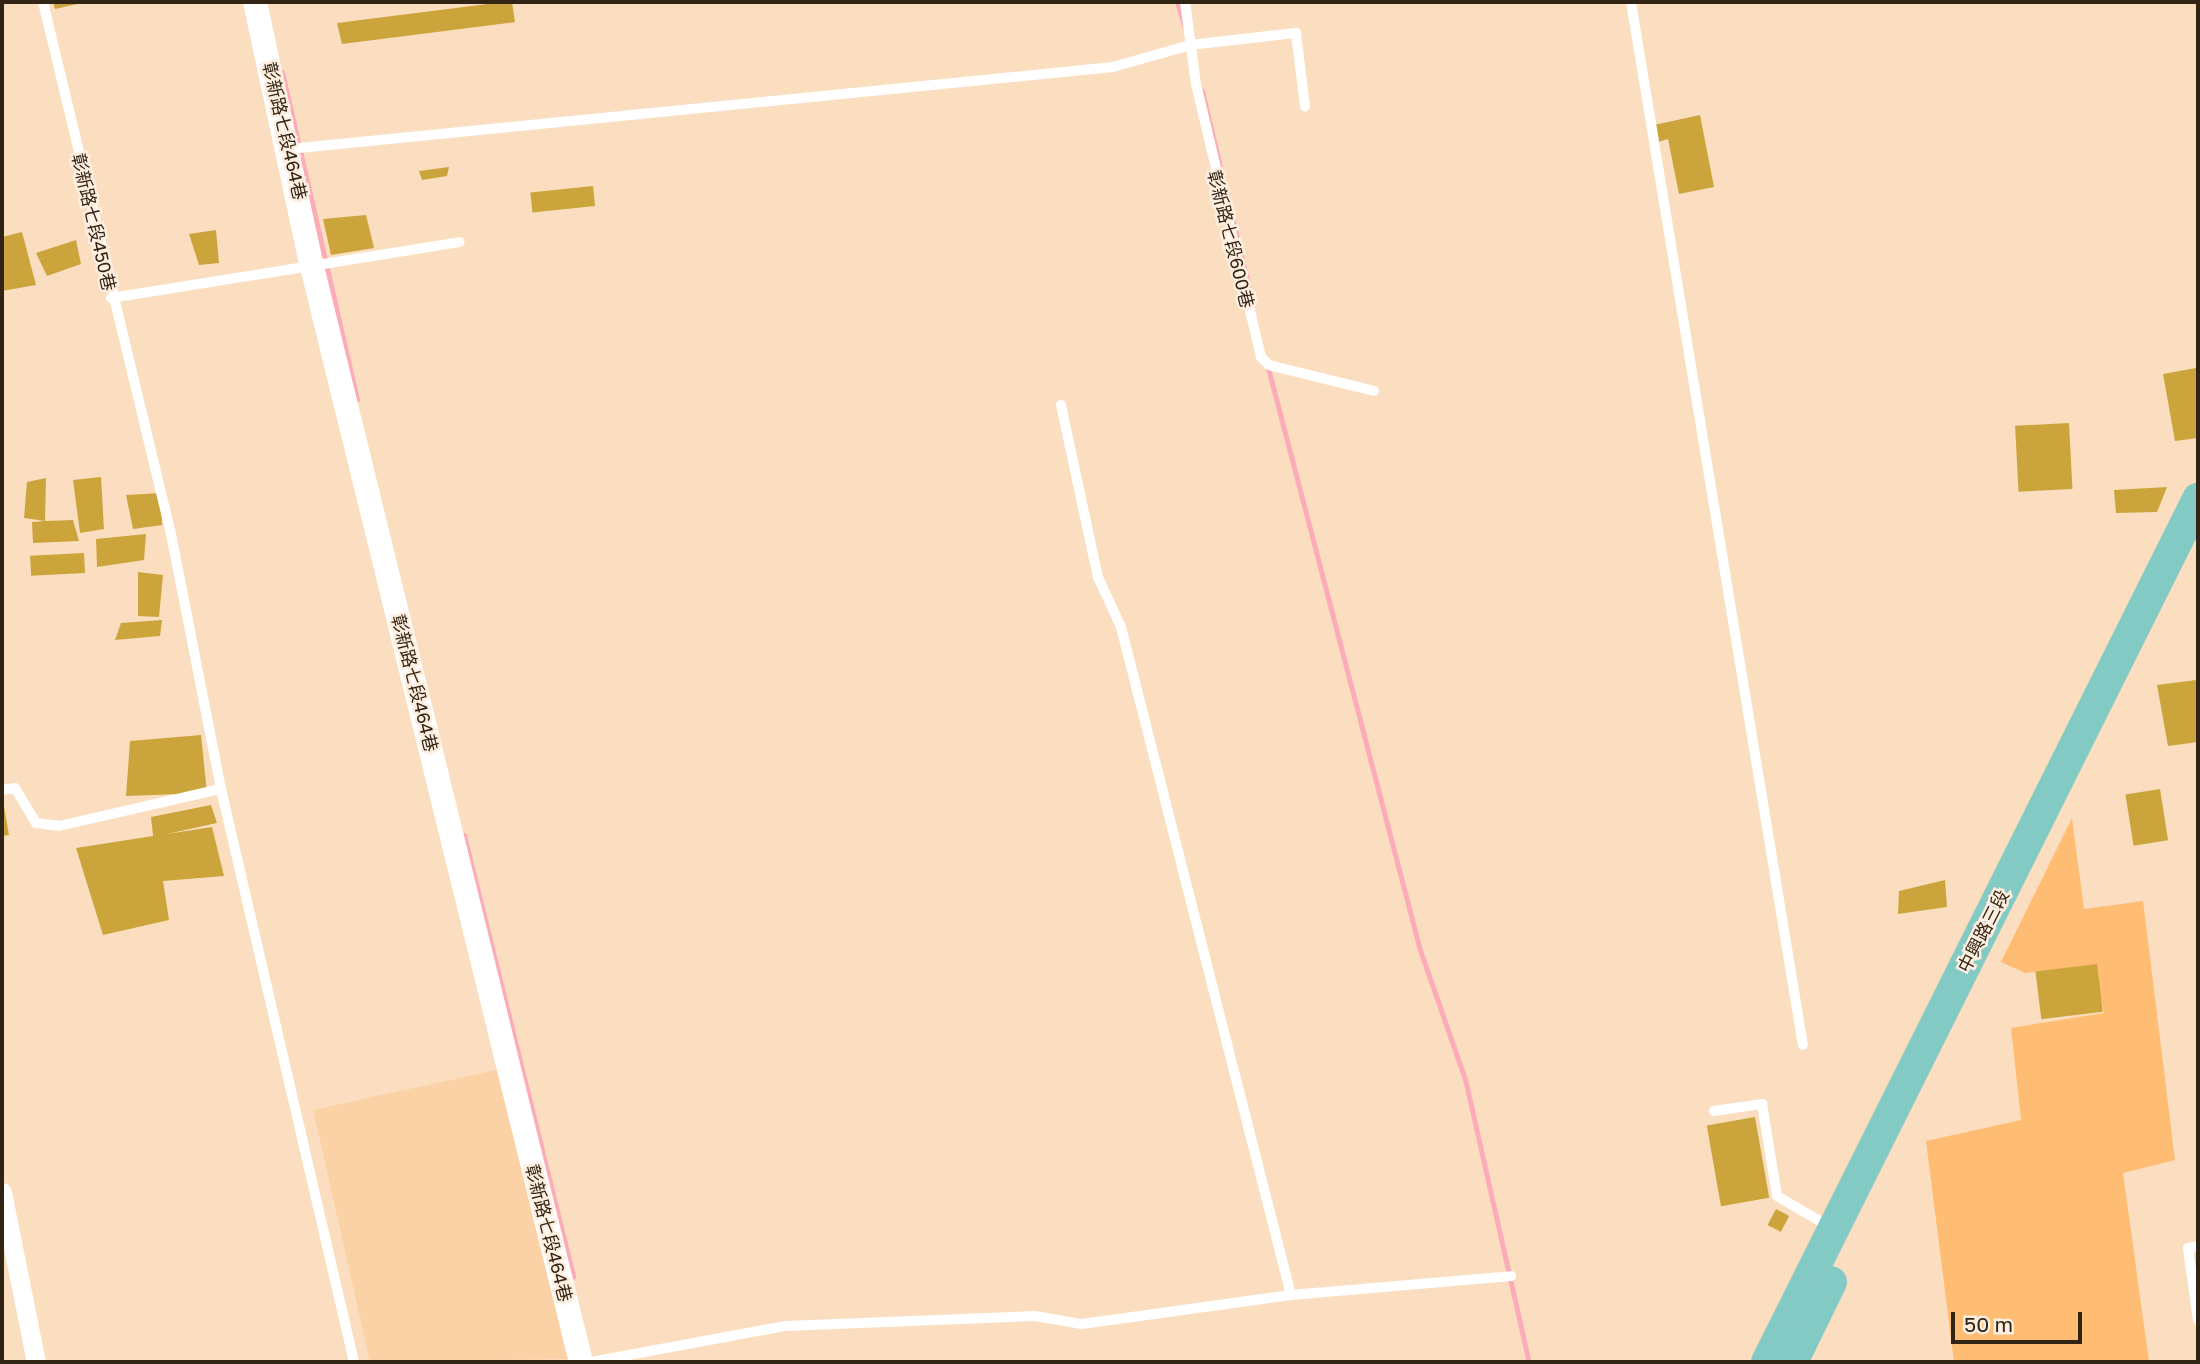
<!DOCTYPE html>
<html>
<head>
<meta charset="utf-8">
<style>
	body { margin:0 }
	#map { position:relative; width:2200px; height:1364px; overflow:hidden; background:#fbdec0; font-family:"Golos Text","Noto Sans TC",sans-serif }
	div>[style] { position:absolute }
	.built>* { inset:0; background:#fbd2a6 }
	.green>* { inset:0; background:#febd72 }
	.stream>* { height:5px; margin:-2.5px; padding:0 2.5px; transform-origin:2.5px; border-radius:2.5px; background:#fcacb9 }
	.building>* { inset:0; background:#cba53c; transform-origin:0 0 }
	.service>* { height:10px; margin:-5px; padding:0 5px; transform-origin:5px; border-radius:5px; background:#fff }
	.minor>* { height:19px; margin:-9.5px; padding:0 9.5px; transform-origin:9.5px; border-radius:9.5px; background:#fff }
	.tertiary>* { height:24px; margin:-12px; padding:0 12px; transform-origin:12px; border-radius:12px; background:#fff }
	.primary>* { height:32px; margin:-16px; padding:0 16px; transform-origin:16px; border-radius:16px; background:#83c9c4 }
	span { translate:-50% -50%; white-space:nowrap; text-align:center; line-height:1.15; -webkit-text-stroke:5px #fdeedf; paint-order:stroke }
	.street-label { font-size:18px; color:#312415 }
	.frame { position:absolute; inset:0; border:4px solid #312415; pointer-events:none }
	.scale { position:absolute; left:1951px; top:1312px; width:131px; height:32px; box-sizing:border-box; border:4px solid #312415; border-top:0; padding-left:9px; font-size:21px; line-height:24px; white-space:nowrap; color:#312415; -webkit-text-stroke:5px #fdeedf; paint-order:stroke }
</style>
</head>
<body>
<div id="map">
	<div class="built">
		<i style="clip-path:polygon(501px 1069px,573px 1359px,370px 1362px,313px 1110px)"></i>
	</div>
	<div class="green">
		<i style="clip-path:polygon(2072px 818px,2084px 909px,2143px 901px,2175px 1160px,2123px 1173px,2149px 1362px,1954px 1362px,1926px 1141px,2021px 1120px,2011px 1028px,2104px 1013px,2094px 965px,2025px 973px,2001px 962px)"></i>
	</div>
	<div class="stream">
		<i style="left:1177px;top:2px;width:27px;rotate:73deg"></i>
		<i style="left:282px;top:72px;width:336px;rotate:77.1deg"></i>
		<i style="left:1202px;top:91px;width:211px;rotate:76.6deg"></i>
		<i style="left:1267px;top:364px;width:606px;rotate:75.37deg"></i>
		<i style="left:1420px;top:950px;width:137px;rotate:70.8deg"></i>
		<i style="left:1465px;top:1079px;width:290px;rotate:77.3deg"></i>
		<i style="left:464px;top:835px;width:455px;rotate:76.1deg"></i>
	</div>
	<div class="building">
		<i style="clip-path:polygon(53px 2px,82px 2px,82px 3px,55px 9px)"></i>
		<i style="clip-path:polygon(503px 2px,512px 2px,515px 22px,342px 44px,337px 23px)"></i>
		<i style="clip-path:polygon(1700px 115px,1714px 187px,1679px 194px,1668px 139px,1658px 142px,1654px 125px)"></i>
		<i style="clip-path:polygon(449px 167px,447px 176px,422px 180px,419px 171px)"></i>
		<i style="left:593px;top:186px;width:20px;height:63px;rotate:84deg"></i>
		<i style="clip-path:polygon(366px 215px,374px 248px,331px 255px,323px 219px)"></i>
		<i style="clip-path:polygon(216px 230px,219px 263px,199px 265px,189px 234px)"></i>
		<i style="clip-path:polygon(22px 232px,36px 285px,2px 291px,2px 237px)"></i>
		<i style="clip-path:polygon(76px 240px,81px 264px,47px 276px,36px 253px)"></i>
		<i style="clip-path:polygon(2196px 368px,2198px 438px,2175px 441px,2163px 374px)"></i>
		<i style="left:2069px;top:423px;width:66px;height:54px;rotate:87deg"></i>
		<i style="clip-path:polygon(101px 477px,104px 529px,80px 533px,73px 480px)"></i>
		<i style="clip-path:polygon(46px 478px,45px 521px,73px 520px,79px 541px,33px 543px,32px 522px,45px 521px,24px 518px,27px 482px)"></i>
		<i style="clip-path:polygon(2167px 487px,2157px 512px,2116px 513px,2114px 490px)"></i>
		<i style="clip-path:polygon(161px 493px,162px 525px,133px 529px,126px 495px)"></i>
		<i style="clip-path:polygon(146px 534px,144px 560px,97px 567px,96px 539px)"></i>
		<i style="left:84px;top:553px;width:20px;height:54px;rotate:87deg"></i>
		<i style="clip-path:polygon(138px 572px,163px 575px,159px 617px,138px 616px)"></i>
		<i style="clip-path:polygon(162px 620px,160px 636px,115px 640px,121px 623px)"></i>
		<i style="clip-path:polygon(2196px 680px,2198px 742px,2168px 746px,2157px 685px)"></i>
		<i style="clip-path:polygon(201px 735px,207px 793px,126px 796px,130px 741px)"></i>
		<i style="left:2160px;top:789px;width:52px;height:35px;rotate:81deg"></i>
		<i style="clip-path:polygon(3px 801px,9px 835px,2px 836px,2px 802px)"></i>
		<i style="clip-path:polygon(211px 805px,217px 823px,167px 834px,212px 827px,224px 876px,163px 881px,169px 920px,103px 935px,76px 848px,153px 836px,151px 817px)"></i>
		<i style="clip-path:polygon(1945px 880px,1947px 907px,1898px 914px,1899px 891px)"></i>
		<i style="left:2097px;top:964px;width:48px;height:62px;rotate:83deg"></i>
		<i style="left:1755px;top:1117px;width:82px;height:49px;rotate:80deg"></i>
		<i style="left:1776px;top:1209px;width:15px;height:18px;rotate:28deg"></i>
	</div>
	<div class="service">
		<i style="left:43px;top:2px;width:547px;rotate:76.47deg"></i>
		<i style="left:171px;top:534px;width:260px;rotate:78.9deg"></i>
		<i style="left:221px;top:789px;width:588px;rotate:76.93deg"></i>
		<i style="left:1185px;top:2px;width:83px;rotate:82.4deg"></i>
		<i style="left:1196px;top:84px;width:281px;rotate:76.6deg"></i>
		<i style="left:1261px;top:357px;width:11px;rotate:45deg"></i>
		<i style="left:1269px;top:365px;width:108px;rotate:13.9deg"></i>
		<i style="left:1631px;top:2px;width:1057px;rotate:80.64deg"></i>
		<i style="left:289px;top:149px;width:828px;rotate:-5.68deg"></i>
		<i style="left:1113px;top:67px;width:80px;rotate:-15.9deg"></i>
		<i style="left:1190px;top:45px;width:107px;rotate:-6.5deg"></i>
		<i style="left:1296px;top:33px;width:74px;rotate:83deg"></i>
		<i style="left:111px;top:298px;width:353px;rotate:-9.1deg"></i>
		<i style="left:1061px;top:405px;width:176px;rotate:77.9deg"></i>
		<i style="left:1098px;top:577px;width:55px;rotate:65.3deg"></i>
		<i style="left:1121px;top:627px;width:689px;rotate:75.72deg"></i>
		<i style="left:2px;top:790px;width:13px;rotate:-9deg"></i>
		<i style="left:15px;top:788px;width:41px;rotate:59deg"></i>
		<i style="left:36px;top:823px;width:23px;rotate:7deg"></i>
		<i style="left:59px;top:826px;width:166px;rotate:-12.9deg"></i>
		<i style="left:1714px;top:1111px;width:49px;rotate:-8.3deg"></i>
		<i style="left:1762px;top:1104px;width:93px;rotate:80.7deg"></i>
		<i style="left:1777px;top:1196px;width:61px;rotate:30.3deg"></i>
		<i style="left:2198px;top:1246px;width:10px;rotate:169deg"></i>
		<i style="left:2188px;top:1248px;width:73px;rotate:82.1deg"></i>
		<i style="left:591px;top:1362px;width:198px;rotate:-10.5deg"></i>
		<i style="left:786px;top:1326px;width:249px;rotate:-2.3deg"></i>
		<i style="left:1035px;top:1316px;width:48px;rotate:9.7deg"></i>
		<i style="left:1082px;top:1324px;width:211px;rotate:-7.9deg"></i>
		<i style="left:1291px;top:1295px;width:221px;rotate:-4.9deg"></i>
	</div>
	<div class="minor">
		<i style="left:2px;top:1192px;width:173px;rotate:78.7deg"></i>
	</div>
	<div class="tertiary">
		<i style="left:255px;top:2px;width:271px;rotate:77.9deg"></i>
		<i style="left:312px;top:267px;width:1128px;rotate:76.2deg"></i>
	</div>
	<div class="primary">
		<i style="left:1767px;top:1362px;width:965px;rotate:-63.46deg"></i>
		<i style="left:1792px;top:1362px;width:89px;rotate:-64deg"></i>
	</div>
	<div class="street-label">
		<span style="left:285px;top:131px;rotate:77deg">彰新路七段464巷</span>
		<span style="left:94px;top:222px;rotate:77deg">彰新路七段450巷</span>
		<span style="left:1231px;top:239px;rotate:76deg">彰新路七段600巷</span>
		<span style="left:415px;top:683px;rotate:76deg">彰新路七段464巷</span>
		<span style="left:1983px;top:931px;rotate:-63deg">中興路三段</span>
		<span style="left:549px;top:1233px;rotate:76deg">彰新路七段464巷</span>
	</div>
	<div class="frame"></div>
	<div class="scale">50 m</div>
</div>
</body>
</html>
